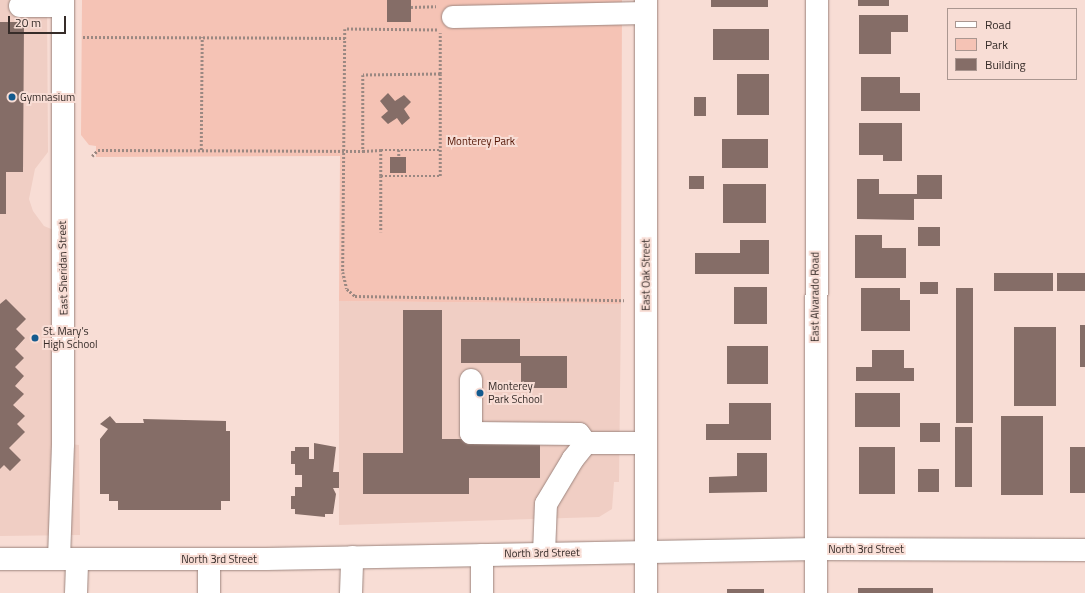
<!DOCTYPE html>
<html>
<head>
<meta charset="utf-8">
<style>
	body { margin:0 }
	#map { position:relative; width:1085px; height:593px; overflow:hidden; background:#f8ddd5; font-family:"Titillium Web",sans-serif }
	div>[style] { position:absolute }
	.built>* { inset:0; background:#f0cec4 }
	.green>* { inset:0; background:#f5c3b5 }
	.building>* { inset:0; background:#856d67; transform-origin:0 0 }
	.path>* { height:2.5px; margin-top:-1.25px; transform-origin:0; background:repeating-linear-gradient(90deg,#9a8882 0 2px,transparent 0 4px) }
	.roads { filter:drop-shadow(0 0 1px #9d857e) drop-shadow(0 0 1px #9d857e) }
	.minor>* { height:22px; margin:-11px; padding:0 11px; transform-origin:11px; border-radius:11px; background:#fff }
	.dots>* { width:11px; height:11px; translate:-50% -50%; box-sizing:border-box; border:2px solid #f8ddd5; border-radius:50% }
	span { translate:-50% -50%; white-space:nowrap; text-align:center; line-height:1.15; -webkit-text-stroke:4px #f8ddd5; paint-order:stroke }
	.poi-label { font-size:11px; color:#362c29 }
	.left { translate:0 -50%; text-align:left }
	.park-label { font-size:11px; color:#521403 }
	.street-label { font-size:11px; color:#362c29 }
	.legend { position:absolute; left:947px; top:8px; width:130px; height:72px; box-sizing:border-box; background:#f8ddd5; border:1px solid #aa9690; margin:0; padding:5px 7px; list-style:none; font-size:12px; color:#362c29 }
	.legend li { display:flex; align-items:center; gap:8px; height:20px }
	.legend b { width:20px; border:1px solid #aa9690 }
	.scale { position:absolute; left:8px; top:16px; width:58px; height:18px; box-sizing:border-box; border:2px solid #362c29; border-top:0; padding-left:5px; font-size:12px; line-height:14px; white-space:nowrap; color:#362c29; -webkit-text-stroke:3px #f8ddd5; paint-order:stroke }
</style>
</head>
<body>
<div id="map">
	<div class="built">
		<i style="clip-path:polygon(0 0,47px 0,48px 152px,35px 169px,29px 199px,33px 211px,44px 226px,56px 231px,69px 444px,79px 445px,80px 535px,0 536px)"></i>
		<i style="clip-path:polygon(339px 301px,621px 304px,619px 482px,614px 482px,612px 509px,599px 517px,339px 525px)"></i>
	</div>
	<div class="green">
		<i style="clip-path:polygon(82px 0,622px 0,621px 304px,339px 301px,340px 156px,96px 157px,96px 146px,89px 145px,81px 135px)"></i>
	</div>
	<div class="building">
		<i style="left:387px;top:0;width:24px;height:22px"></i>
		<i style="left:711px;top:0;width:57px;height:7px"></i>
		<i style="left:858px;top:0;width:31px;height:6px"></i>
		<i style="clip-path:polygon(859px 15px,908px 15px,908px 32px,891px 32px,891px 54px,859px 54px)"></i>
		<i style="clip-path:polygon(0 22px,24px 22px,23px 172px,6px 172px,6px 214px,0 214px)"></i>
		<i style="left:713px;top:29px;width:56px;height:31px"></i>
		<i style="left:737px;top:74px;width:32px;height:41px"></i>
		<i style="clip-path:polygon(861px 77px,900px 77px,900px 93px,920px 93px,920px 111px,861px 111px)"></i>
		<i style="clip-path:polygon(388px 93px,395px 101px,404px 95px,411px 102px,404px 109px,410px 118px,402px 125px,397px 118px,388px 124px,381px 117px,388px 111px,380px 101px)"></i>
		<i style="left:694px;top:97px;width:12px;height:19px"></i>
		<i style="clip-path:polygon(859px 123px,902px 123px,902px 161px,883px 161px,883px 155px,859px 155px)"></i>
		<i style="left:722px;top:139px;width:46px;height:29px"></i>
		<i style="left:390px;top:157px;width:16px;height:16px"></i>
		<i style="clip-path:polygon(917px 175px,942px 175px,942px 199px,914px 199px,914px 220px,857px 219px,857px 179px,879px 179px,879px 194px,917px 194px)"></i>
		<i style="left:689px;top:176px;width:15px;height:13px"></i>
		<i style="left:723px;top:184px;width:43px;height:39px"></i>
		<i style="left:918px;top:227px;width:22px;height:19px"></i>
		<i style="clip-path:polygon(855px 235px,882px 235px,882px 248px,906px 248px,906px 278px,855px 278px)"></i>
		<i style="clip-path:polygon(740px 240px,769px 240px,769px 274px,695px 274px,695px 253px,740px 253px)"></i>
		<i style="left:994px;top:273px;width:59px;height:18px"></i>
		<i style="left:1057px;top:273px;width:28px;height:18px"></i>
		<i style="left:938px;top:282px;width:12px;height:18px;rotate:90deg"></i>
		<i style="left:734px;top:287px;width:33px;height:37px"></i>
		<i style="clip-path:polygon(861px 288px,900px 288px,900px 300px,910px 300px,910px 331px,861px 331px)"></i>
		<i style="left:956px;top:288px;width:17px;height:135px"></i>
		<i style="clip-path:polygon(6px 299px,26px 319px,16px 329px,25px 338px,15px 349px,24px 358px,15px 367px,24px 376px,15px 386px,24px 394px,13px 405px,25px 416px,17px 424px,25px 432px,9px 448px,21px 460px,10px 471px,4px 465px,0 469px,0 304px)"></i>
		<i style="clip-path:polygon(403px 310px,442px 310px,442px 439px,540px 439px,540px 478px,469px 478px,469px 494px,363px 494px,363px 453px,403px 453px)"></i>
		<i style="left:1080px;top:325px;width:5px;height:42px"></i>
		<i style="left:1014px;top:327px;width:42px;height:79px"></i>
		<i style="clip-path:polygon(461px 339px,520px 339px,520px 356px,567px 356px,567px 388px,521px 388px,521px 363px,461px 363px)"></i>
		<i style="left:727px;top:346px;width:41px;height:38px"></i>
		<i style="clip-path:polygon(872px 350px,904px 350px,904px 368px,914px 368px,914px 381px,856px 381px,856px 367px,872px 367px)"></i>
		<i style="left:855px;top:393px;width:45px;height:34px"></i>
		<i style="clip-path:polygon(729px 403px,771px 403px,771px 440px,706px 440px,706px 424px,729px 424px)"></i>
		<i style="clip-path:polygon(110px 416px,116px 423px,144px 423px,143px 419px,226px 421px,226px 431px,230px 431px,230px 501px,221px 501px,221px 510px,118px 510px,118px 501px,109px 501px,109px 494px,100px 494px,100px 439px,108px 429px,100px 424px)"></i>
		<i style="left:1001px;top:416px;width:42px;height:79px"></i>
		<i style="left:920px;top:423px;width:20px;height:19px"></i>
		<i style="left:955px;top:427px;width:17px;height:60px"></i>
		<i style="clip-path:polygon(314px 443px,336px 447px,333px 472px,339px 472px,339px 488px,333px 488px,336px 494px,333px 514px,325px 514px,325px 517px,295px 514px,295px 509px,291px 509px,291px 496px,295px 496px,295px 487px,302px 487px,302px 475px,295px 475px,295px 464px,291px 464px,291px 451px,295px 451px,295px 447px,309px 447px,309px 459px,314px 459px)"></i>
		<i style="left:859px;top:447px;width:36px;height:47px"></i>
		<i style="left:1070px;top:447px;width:15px;height:46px"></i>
		<i style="clip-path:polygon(737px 453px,767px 453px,767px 492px,709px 493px,709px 477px,737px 476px)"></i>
		<i style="left:918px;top:469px;width:21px;height:23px"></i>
		<i style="left:858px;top:588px;width:75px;height:5px"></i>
		<i style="left:727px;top:589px;width:37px;height:4px"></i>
	</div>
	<div class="path">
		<i style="left:411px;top:7px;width:25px;rotate:-2deg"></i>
		<i style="left:437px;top:30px;width:92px;rotate:-179.4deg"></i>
		<i style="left:345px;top:29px;width:243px;rotate:90.5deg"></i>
		<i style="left:343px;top:272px;width:17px;rotate:77deg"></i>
		<i style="left:347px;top:289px;width:11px;rotate:41deg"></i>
		<i style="left:355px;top:296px;width:269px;rotate:0.9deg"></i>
		<i style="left:83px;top:37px;width:262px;rotate:0.2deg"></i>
		<i style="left:440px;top:74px;width:41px;rotate:-90deg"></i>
		<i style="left:201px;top:150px;width:113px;rotate:-89.5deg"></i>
		<i style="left:381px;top:150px;width:26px;rotate:90deg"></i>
		<i style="left:381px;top:176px;width:59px"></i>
		<i style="left:440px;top:176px;width:102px;rotate:-90deg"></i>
		<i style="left:440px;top:74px;width:77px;rotate:179.3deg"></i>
		<i style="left:363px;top:75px;width:76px;rotate:90deg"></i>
		<i style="left:363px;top:151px;width:18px;rotate:-3deg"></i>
		<i style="left:381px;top:150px;width:59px"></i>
		<i style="left:399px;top:150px;width:7px;rotate:90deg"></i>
		<i style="left:92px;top:156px;width:8px;rotate:-45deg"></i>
		<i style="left:98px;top:150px;width:265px;rotate:0.2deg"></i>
		<i style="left:381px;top:176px;width:56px;rotate:90deg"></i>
	</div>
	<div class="roads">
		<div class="minor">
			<i style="left:20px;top:6px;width:43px"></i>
			<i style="left:453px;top:17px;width:193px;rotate:-1.2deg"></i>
			<i style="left:471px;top:380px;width:53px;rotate:90deg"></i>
			<i style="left:471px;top:433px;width:108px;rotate:0.5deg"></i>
			<i style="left:579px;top:434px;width:11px;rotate:52deg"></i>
			<i style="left:544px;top:553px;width:49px;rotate:-87.7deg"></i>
			<i style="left:546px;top:504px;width:52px;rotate:-59deg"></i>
			<i style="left:573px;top:459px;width:21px;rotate:-51deg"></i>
			<i style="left:586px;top:443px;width:59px"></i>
			<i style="left:0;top:559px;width:266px"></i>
			<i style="left:266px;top:559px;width:551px;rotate:-1.04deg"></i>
			<i style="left:817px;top:549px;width:268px;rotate:0.2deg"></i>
			<i style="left:59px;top:559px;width:115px;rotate:-88deg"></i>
			<i style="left:63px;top:444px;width:444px;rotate:-90deg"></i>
			<i style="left:209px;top:559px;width:34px;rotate:90deg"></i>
			<i style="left:76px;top:593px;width:34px;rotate:-88deg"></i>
			<i style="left:351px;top:593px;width:36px;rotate:-88deg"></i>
			<i style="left:482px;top:593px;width:38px;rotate:-90deg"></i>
			<i style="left:646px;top:593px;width:593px;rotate:-90deg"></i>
			<i style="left:816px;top:593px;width:593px;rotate:-89.9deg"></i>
		</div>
	</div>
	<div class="dots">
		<i style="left:12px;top:97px;background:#135a8e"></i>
		<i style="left:35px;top:338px;background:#135a8e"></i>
		<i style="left:480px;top:393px;background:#135a8e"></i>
	</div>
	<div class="poi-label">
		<span class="left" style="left:20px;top:97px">Gymnasium</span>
		<span class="left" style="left:43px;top:338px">St. Mary's<br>High School</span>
		<span class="left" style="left:488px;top:393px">Monterey<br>Park School</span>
	</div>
	<div class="park-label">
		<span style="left:481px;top:141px">Monterey Park</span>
	</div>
	<div class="street-label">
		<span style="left:63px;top:268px;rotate:-91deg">East Sheridan Street</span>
		<span style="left:646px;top:275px;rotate:-90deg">East Oak Street</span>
		<span style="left:815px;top:297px;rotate:-90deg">East Alvarado Road</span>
		<span style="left:866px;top:549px">North 3rd Street</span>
		<span style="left:542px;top:553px;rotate:-1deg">North 3rd Street</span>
		<span style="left:219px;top:559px">North 3rd Street</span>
	</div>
	<ul class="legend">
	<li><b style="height:5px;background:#fff"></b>Road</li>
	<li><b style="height:11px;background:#f5c3b5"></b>Park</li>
	<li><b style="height:11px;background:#856d67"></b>Building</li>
	</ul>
	<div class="scale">20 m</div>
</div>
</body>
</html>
